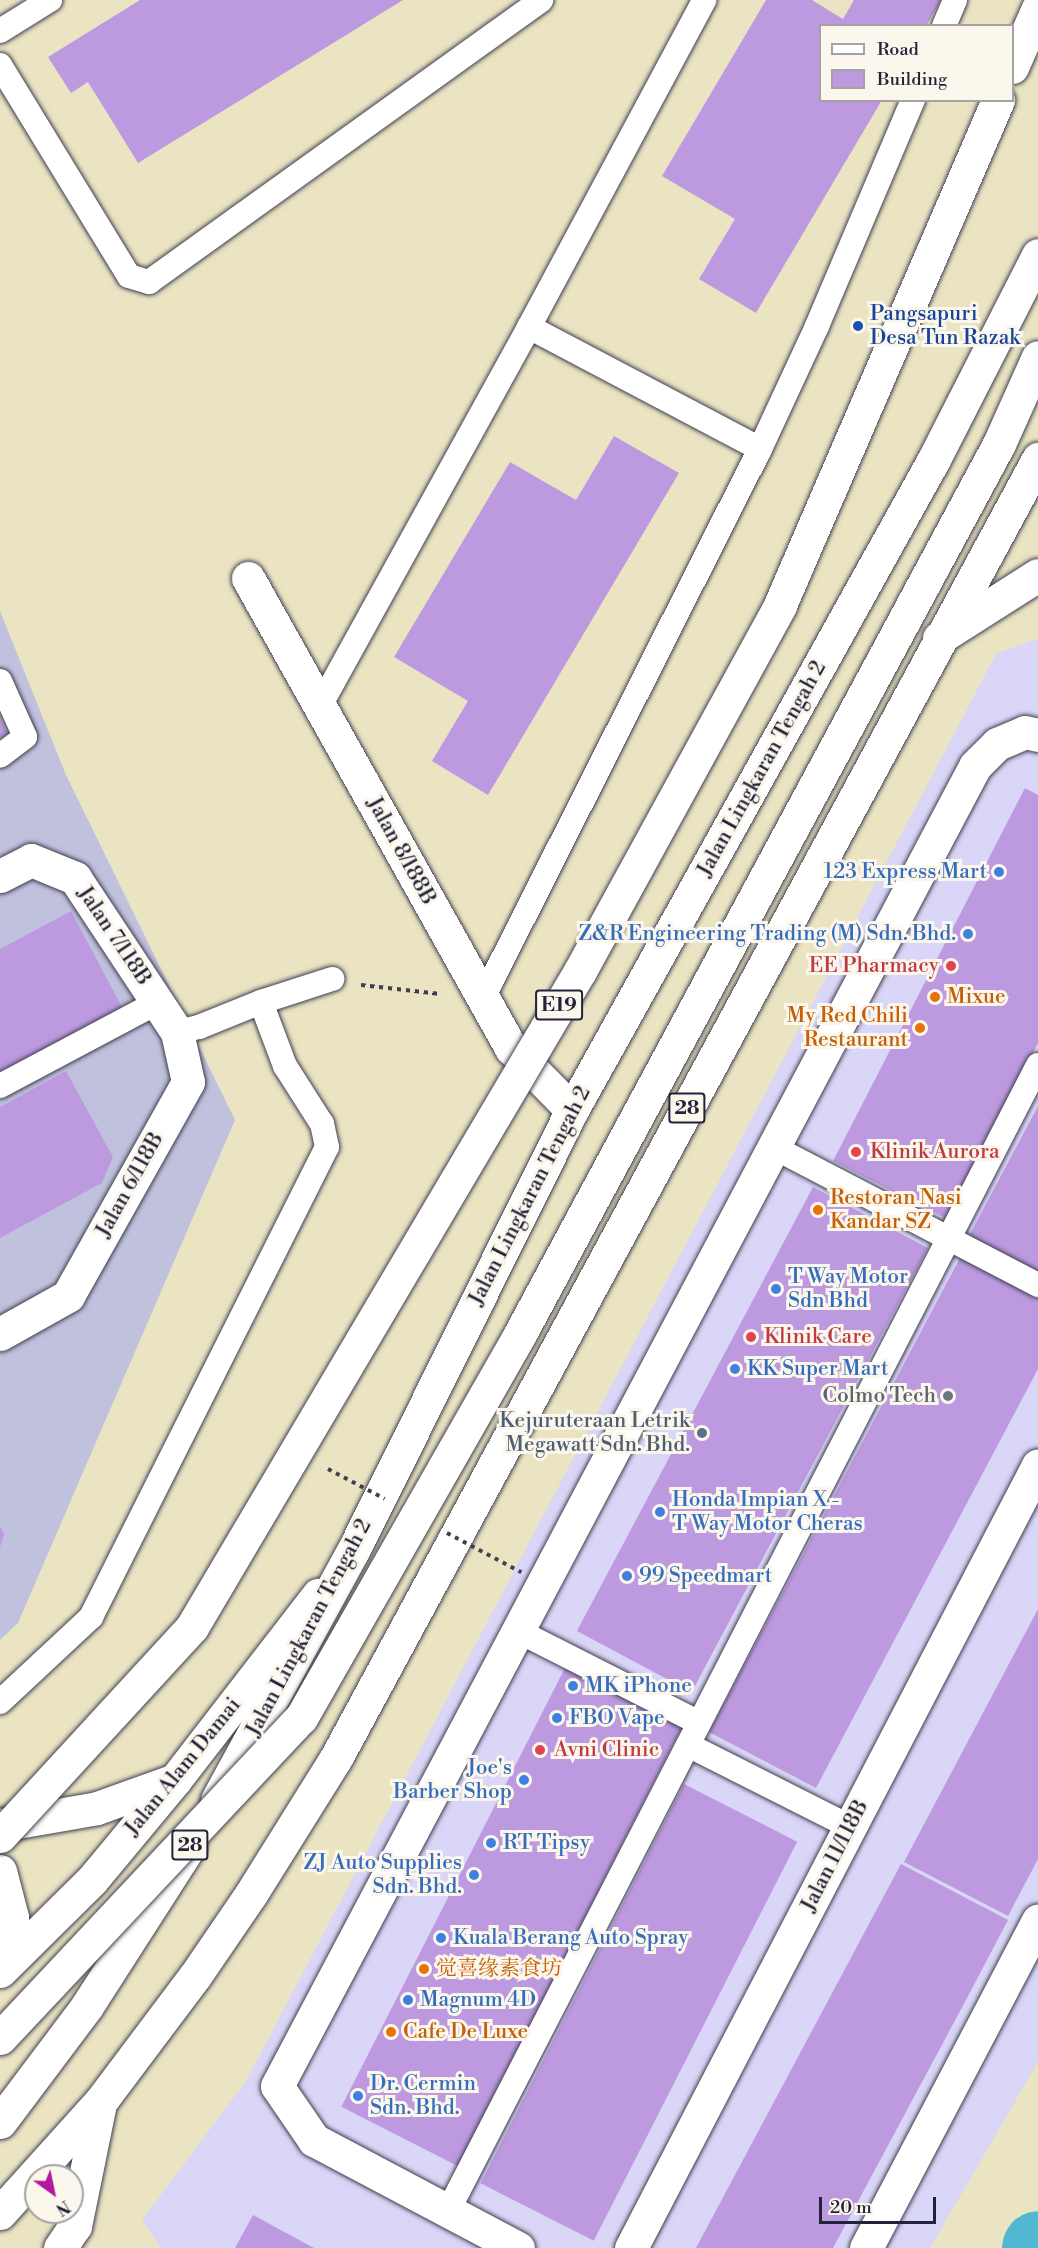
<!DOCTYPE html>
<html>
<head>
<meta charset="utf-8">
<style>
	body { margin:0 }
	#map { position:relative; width:1038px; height:2248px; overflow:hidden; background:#eae4c3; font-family:"Libre Bodoni","Noto Serif SC",serif }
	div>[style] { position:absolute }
	.built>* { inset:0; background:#dad6f7 }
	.industrial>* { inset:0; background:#c0c2dd }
	.river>* { height:70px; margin:-35px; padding:0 35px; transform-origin:35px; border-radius:35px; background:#52b8d1 }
	.building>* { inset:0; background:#bd9ae0; transform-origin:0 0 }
	.path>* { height:4px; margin-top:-2px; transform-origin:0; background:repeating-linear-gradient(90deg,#403f4f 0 4.5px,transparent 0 9px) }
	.roads { filter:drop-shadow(0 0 2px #403f4f) drop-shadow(0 0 2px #403f4f) }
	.service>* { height:24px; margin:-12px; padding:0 12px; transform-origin:12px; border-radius:12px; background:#fff }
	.minor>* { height:33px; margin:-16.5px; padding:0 16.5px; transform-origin:16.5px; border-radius:16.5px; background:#fff }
	.secondary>* { height:33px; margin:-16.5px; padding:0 16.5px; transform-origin:16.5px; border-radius:16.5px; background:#fff }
	.trunk>* { height:33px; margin:-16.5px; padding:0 16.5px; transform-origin:16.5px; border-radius:16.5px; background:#fff }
	.motorway>* { height:33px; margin:-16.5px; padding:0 16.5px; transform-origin:16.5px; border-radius:16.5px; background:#fff }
	.path-bridge>* { height:4px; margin-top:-2px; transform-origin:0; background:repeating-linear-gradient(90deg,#403f4f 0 4.5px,transparent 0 9px) }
	.bridges { filter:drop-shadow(0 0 2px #403f4f) drop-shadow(0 0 2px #403f4f) }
	.motorway-bridge>* { height:33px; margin:-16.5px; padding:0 16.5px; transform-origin:16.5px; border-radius:16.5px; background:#fff }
	.dots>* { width:16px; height:16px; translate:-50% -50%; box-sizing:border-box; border:3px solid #fbf7ec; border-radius:50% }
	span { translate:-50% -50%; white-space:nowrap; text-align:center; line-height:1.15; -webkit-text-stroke:6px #fbf7ec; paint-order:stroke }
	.shield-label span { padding:2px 4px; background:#fbf7ec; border:2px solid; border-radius:4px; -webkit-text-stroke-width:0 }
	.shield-label { font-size:20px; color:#22223b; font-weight:700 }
	.transit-label { font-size:21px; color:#164399 }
	.left { translate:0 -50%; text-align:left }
	.street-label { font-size:21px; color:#22223b }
	.shop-label { font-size:21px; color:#366cbe }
	.right { translate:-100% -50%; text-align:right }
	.health-label { font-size:21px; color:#be3a42 }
	.food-label { font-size:21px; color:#c56008 }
	.worship-label { font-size:21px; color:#5b616d }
	.service-label { font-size:21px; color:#4e5e75 }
	.legend { position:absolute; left:819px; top:24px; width:195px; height:78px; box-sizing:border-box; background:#fbf7ec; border:2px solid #a4a2a5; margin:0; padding:8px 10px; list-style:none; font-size:18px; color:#22223b }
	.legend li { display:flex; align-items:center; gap:12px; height:30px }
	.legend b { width:30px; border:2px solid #a4a2a5 }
	.north { position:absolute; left:24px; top:2164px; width:60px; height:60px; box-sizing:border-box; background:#fbf7ec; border:2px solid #a4a2a5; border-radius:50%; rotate:147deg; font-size:16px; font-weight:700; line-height:24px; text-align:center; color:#22223b }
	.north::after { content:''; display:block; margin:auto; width:21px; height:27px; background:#b5179e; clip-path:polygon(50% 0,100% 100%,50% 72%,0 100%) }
	.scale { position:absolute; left:819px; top:2197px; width:117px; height:27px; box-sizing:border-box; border:3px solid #22223b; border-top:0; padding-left:8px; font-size:18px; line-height:21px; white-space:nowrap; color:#22223b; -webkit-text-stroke:4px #fbf7ec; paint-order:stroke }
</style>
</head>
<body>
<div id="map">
	<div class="built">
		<i style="clip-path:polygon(1038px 638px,1038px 2062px,930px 2248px,161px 2248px,142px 2220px,246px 2081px,996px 654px)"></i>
	</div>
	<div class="industrial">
		<i style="clip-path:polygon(0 611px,66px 775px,235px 1120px,18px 1623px,0 1640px)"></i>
	</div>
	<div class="river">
		<i style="left:1037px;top:2248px;width:2px;rotate:-63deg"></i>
	</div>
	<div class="building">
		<i style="clip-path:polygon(140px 0,403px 0,138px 163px,88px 82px,71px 93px,48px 57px)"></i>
		<i style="clip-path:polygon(766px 0,812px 0,843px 19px,854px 0,941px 0,926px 26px,820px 26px,820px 100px,882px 100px,756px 313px,699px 279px,735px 219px,662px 176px)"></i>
		<i style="clip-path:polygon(614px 436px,679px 473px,488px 795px,432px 761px,468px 701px,394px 657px,510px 462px,576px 500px)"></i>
		<i style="clip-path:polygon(0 719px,8px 734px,0 738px)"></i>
		<i style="clip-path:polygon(1025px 788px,1038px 795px,1038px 1043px,947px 1219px,833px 1161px)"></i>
		<i style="clip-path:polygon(71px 911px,124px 1011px,0 1078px,0 949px)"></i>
		<i style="clip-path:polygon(66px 1071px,113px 1157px,102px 1183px,0 1238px,0 1107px)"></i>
		<i style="clip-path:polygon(1038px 1106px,1038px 1275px,968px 1238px)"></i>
		<i style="left:813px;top:1187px;width:130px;height:503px;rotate:28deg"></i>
		<i style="clip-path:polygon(961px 1256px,1038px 1296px,1038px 1369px,816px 1788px,709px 1732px)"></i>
		<i style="clip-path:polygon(0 1526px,4px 1535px,0 1547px)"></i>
		<i style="clip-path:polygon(1038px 1609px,1038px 1859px,1008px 1916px,904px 1862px)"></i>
		<i style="left:567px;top:1664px;width:131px;height:497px;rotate:27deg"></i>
		<i style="left:684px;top:1784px;width:127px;height:448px;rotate:27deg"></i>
		<i style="clip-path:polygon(901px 1864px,1008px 1920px,966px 2000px,833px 2248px,696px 2248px)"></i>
		<i style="clip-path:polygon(253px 2215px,314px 2248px,235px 2248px)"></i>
	</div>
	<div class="path">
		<i style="left:361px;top:985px;width:80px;rotate:6.5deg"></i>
	</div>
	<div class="roads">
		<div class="service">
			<i style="left:944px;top:26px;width:28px;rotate:-67deg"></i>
			<i style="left:0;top:31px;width:59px;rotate:-31.8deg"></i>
			<i style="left:0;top:65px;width:247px;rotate:58.6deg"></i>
			<i style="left:129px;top:276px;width:21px;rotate:17deg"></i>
			<i style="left:149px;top:282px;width:483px;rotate:-35.7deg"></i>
			<i style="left:529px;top:327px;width:261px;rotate:27.8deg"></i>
			<i style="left:0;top:681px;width:61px;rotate:65.9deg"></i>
			<i style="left:25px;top:737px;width:31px;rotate:143deg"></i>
			<i style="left:320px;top:706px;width:433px;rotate:-61.1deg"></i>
			<i style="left:529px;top:327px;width:371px;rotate:-61.8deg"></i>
			<i style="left:483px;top:998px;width:615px;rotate:-63.23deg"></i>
			<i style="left:760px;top:449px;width:136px;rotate:-65.1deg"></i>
			<i style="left:817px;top:326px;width:246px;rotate:-67deg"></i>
			<i style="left:177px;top:1032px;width:23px;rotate:-13deg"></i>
			<i style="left:199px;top:1027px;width:67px;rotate:-22deg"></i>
			<i style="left:261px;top:1002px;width:75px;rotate:-17.9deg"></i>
			<i style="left:0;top:1086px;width:179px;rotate:-28deg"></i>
			<i style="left:773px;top:1147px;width:299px;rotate:27.5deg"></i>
			<i style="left:518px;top:1631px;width:203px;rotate:26.9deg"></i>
			<i style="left:0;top:1702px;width:125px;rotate:-43deg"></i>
			<i style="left:91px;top:1617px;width:526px;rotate:-63.34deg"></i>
			<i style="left:327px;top:1147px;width:24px;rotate:-102deg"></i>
			<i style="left:322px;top:1124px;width:69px;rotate:-122.5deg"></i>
			<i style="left:285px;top:1066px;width:68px;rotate:-110.6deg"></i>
			<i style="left:688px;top:1745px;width:182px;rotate:26.8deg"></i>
			<i style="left:448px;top:2211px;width:1289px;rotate:-62.76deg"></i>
		</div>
		<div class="minor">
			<i style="left:248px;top:578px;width:539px;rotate:60.77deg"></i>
			<i style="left:511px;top:1048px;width:87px;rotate:45.5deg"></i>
			<i style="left:939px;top:638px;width:117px;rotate:-32.5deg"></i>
			<i style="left:0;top:876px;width:35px;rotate:-27deg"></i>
			<i style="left:31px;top:860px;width:48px;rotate:22.2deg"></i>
			<i style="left:75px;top:878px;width:185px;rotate:56.5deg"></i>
			<i style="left:177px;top:1032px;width:51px;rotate:77.6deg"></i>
			<i style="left:188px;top:1082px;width:245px;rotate:119.3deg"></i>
			<i style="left:68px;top:1296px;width:78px;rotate:150.8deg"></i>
			<i style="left:0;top:1825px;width:98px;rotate:-9.9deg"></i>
			<i style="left:97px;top:1808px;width:83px;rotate:-19.7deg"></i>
			<i style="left:0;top:1871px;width:48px;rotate:75.4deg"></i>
			<i style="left:12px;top:1917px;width:35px;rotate:110deg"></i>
			<i style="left:518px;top:2248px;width:231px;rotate:-152.1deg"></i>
			<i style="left:314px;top:2140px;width:65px;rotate:-124.4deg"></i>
			<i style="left:277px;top:2086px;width:1493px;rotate:-62.13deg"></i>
			<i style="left:975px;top:766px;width:31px;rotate:-45deg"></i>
			<i style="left:997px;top:744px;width:30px;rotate:-23deg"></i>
			<i style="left:1025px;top:732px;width:13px;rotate:13deg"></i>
			<i style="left:631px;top:2248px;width:882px;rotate:-62.53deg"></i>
			<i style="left:866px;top:2248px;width:370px;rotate:-62.3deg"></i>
		</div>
		<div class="secondary">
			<i style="left:0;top:1971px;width:129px;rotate:-44.7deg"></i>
			<i style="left:92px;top:1880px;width:130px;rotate:-50.3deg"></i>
			<i style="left:175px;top:1780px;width:234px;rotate:-52.3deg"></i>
		</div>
		<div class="trunk">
			<i style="left:217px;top:1800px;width:284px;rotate:-61.4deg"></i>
			<i style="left:353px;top:1551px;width:492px;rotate:-63.6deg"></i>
			<i style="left:572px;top:1110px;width:743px;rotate:-60.92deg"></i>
			<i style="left:933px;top:461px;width:231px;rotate:-63deg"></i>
			<i style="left:0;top:2122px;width:145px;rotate:-53.1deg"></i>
			<i style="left:87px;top:2006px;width:189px;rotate:-57.3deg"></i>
			<i style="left:0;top:2213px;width:151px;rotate:-48deg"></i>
			<i style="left:101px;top:2101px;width:156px;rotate:-53.1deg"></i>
			<i style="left:195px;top:1976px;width:99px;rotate:-55.7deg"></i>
			<i style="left:251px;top:1894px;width:160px;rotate:-58deg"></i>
			<i style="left:336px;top:1758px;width:1477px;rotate:-61.61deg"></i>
			<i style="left:60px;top:2248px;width:27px;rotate:-56deg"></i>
			<i style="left:75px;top:2226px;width:126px;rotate:-78.5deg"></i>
		</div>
		<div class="motorway">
			<i style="left:1012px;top:67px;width:64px;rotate:-66.2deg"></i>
		</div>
	</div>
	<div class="path-bridge">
		<i style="left:328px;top:1469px;width:64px;rotate:27.8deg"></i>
		<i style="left:447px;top:1533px;width:84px;rotate:27.8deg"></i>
	</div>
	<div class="bridges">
		<div class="motorway-bridge">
			<i style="left:0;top:1836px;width:284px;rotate:-47.4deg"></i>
			<i style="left:192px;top:1627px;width:762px;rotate:-59.4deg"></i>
			<i style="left:580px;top:971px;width:417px;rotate:-61.3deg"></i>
			<i style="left:780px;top:605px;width:550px;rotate:-66.65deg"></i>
			<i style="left:0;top:2038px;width:439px;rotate:-46.8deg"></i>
			<i style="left:301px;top:1718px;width:444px;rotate:-60.3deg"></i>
			<i style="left:521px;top:1332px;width:1008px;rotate:-61.71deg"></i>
			<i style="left:999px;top:444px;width:95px;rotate:-65.9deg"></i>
		</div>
	</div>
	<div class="dots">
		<i style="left:858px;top:326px;background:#1a4fb4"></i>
		<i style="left:999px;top:872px;background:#3f7fe0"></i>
		<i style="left:968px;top:934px;background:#3f7fe0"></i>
		<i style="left:951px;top:966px;background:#e0444e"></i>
		<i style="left:935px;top:997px;background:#e8710a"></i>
		<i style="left:920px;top:1028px;background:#e8710a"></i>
		<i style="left:856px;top:1152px;background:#e0444e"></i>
		<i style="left:818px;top:1210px;background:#e8710a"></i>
		<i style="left:776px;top:1289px;background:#3f7fe0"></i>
		<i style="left:751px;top:1337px;background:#e0444e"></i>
		<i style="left:735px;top:1369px;background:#3f7fe0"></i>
		<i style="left:948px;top:1396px;background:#6b7280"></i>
		<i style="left:702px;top:1433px;background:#5c6f8a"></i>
		<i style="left:660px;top:1512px;background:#3f7fe0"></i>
		<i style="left:627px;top:1576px;background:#3f7fe0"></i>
		<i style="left:573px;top:1686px;background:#3f7fe0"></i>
		<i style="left:557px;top:1718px;background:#3f7fe0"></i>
		<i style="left:540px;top:1750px;background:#e0444e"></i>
		<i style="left:524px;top:1780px;background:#3f7fe0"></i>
		<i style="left:491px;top:1843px;background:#3f7fe0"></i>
		<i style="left:474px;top:1875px;background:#3f7fe0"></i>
		<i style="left:441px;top:1938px;background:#3f7fe0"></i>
		<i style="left:424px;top:1969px;background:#e8710a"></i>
		<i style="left:408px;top:2000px;background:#3f7fe0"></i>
		<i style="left:391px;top:2032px;background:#e8710a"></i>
		<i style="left:358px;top:2096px;background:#3f7fe0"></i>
	</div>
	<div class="shield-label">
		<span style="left:559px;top:1005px">E19</span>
		<span style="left:687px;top:1108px">28</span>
		<span style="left:190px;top:1845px">28</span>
	</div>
	<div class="transit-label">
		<span class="left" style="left:870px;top:326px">Pangsapuri<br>Desa Tun Razak</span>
	</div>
	<div class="street-label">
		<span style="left:762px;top:769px;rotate:-61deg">Jalan Lingkaran Tengah 2</span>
		<span style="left:401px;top:851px;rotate:61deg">Jalan 8/188B</span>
		<span style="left:114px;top:936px;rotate:56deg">Jalan 7/118B</span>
		<span style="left:130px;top:1185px;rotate:-61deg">Jalan 6/118B</span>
		<span style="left:530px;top:1196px;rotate:-63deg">Jalan Lingkaran Tengah 2</span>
		<span style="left:309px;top:1628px;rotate:-62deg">Jalan Lingkaran Tengah 2</span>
		<span style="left:183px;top:1767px;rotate:-51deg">Jalan Alam Damai</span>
		<span style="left:835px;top:1856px;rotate:-63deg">Jalan 11/118B</span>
	</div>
	<div class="shop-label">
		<span class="right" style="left:987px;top:872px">123 Express Mart</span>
		<span class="right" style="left:956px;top:934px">Z&amp;R Engineering Trading (M) Sdn. Bhd.</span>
		<span class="left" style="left:788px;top:1289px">T Way Motor<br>Sdn Bhd</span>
		<span class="left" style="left:747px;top:1369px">KK Super Mart</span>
		<span class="left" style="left:672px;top:1512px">Honda Impian X -<br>T Way Motor Cheras</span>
		<span class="left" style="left:639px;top:1576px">99 Speedmart</span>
		<span class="left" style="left:585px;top:1686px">MK iPhone</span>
		<span class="left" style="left:569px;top:1718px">FBO Vape</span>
		<span class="right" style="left:512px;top:1780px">Joe's<br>Barber Shop</span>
		<span class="left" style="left:503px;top:1843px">RT Tipsy</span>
		<span class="right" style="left:462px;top:1875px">ZJ Auto Supplies<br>Sdn. Bhd.</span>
		<span class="left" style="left:453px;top:1938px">Kuala Berang Auto Spray</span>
		<span class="left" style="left:420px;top:2000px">Magnum 4D</span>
		<span class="left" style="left:370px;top:2096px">Dr. Cermin<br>Sdn. Bhd.</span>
	</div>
	<div class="health-label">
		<span class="right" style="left:939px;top:966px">EE Pharmacy</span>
		<span class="left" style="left:870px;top:1152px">Klinik Aurora</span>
		<span class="left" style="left:764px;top:1337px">Klinik Care</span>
		<span class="left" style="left:554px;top:1750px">Avni Clinic</span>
	</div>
	<div class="food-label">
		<span class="left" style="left:947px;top:997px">Mixue</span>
		<span class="right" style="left:908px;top:1028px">My Red Chili<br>Restaurant</span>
		<span class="left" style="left:830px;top:1210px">Restoran Nasi<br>Kandar SZ</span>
		<span class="left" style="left:436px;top:1969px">觉喜缘素食坊</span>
		<span class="left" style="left:403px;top:2032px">Cafe De Luxe</span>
	</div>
	<div class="worship-label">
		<span class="right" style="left:936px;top:1396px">Colmo Tech</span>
	</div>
	<div class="service-label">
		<span class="right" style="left:690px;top:1433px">Kejuruteraan Letrik<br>Megawatt Sdn. Bhd.</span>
	</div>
	<ul class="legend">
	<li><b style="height:8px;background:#fff"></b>Road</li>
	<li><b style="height:16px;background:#bd9ae0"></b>Building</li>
	</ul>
	<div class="north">N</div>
	<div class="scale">20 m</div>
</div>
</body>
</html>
